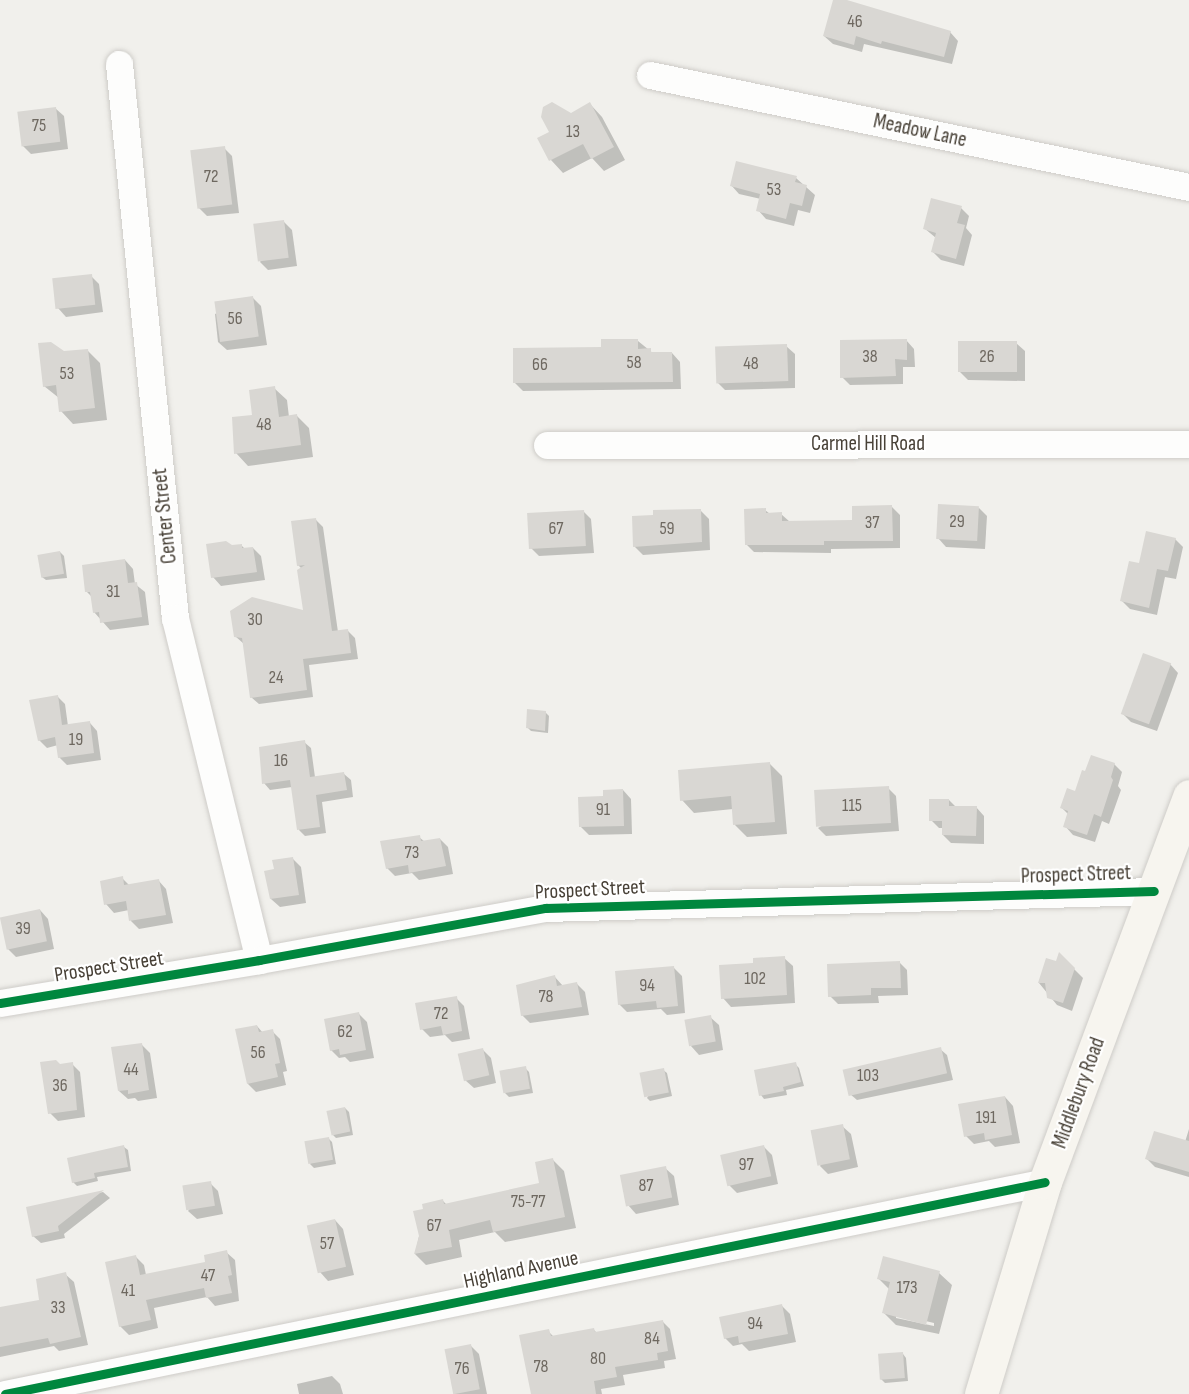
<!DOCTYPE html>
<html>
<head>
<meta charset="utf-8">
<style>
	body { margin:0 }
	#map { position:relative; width:1189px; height:1394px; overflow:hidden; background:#f1f0ec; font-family:"Sofia Sans Condensed",sans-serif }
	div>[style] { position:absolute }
	.shadow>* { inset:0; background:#0003 }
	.building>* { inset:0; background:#d9d7d3; transform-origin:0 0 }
	.roads { filter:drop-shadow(0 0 2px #ceccc8) drop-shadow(0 0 2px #ceccc8) }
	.street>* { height:27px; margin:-13.5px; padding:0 13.5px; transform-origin:13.5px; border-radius:13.5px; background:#fdfdfc }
	.secondary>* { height:33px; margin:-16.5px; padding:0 16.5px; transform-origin:16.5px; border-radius:16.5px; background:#f7f5ef }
	.cycleway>* { height:9px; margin:-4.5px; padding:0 4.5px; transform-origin:4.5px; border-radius:4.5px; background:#00873e }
	span { translate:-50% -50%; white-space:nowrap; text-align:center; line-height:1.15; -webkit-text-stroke:4.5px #fff; paint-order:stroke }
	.number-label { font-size:18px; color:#6e6860 }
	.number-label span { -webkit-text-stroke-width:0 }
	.street-label { font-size:21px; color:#484137 }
</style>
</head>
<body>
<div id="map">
	<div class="shadow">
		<i style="clip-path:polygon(834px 0,950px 32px,958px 41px,952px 64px,864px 44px,862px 52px,833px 44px,824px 36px)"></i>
		<i style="clip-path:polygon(590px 104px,602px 117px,625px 160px,604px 171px,592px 158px,563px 173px,551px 160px,539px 139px,551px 133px,571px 114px)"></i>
		<i style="clip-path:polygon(55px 108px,64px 116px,68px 149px,31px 154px,23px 146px)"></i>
		<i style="clip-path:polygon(224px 148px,232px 156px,239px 213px,207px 216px,199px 208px)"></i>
		<i style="clip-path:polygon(796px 178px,815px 195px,810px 213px,798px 210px,794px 226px,766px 219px,758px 210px,761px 199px,739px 194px,731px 185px)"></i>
		<i style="clip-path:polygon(961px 208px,969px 216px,966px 228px,972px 235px,964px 266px,941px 260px,932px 251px,936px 238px,924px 228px)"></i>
		<i style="clip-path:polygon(284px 222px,292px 230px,297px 266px,268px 270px,260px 262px)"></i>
		<i style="clip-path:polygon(91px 276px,99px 284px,103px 312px,66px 317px,58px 308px)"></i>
		<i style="clip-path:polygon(253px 298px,261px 306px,267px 345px,227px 350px,218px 342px,215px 314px)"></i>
		<i style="clip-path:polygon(906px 340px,914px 349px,915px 367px,903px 367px,903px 384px,850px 385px,842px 377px)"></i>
		<i style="clip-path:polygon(638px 341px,654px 354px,672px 353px,680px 362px,681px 389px,523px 391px,515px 383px,602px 348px)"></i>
		<i style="clip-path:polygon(1016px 343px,1025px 351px,1025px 381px,968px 380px,960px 372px)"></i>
		<i style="clip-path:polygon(786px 346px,795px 354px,795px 388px,725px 390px,717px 382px)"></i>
		<i style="clip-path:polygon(87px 350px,100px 363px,107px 420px,73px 424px,61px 411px,59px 398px,44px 386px,64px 353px)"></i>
		<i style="clip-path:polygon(274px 388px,287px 400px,289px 417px,297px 416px,309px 428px,313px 457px,248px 466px,236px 453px,254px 416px)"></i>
		<i style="clip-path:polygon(892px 507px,900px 515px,900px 548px,831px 549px,831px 553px,754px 552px,746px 544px,765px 510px,770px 514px,781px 514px,790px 522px,853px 521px)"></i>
		<i style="clip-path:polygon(979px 508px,987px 516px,985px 549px,946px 547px,938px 538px)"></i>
		<i style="clip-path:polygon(583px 511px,591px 519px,594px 553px,539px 556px,531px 548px)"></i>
		<i style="clip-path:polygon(701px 511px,709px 519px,710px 550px,643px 555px,634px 546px)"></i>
		<i style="clip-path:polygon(316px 520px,323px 527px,338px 632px,348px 631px,355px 638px,358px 659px,309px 665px,313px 697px,259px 704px,251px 697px,244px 644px,235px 636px,305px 612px,302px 569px,298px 565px)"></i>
		<i style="clip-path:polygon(1175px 539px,1183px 547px,1176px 579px,1165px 577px,1157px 615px,1130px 609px,1122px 601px,1140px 565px)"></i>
		<i style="clip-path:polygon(241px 545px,245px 549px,253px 548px,261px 556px,265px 580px,221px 586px,213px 577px,232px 547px)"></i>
		<i style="clip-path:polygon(60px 552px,64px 556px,67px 578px,46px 580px,42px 577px)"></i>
		<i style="clip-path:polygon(125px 560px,133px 569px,135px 584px,145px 592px,149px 625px,110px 630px,94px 612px,92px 597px,87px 592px)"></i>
		<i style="clip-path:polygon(1170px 664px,1178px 673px,1157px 731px,1131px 722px,1122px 713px)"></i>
		<i style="clip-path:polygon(58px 697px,65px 704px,68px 726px,90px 723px,97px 731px,101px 760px,67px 765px,59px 757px,58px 745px,47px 748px,39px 740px)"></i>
		<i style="clip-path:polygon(545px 712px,549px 716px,548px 733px,531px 731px,528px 728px)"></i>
		<i style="clip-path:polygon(304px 742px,311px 748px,315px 777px,344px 774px,351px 780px,353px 797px,322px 802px,326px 833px,305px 836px,299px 830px,292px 787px,270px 790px,264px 783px)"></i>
		<i style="clip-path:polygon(769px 763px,782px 776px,787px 834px,747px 837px,735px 825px,733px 809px,694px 813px,682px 800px)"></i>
		<i style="clip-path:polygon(1114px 764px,1122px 772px,1118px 786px,1121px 790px,1109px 824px,1102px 821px,1095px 842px,1073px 835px,1065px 826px,1069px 815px,1062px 808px,1076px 793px)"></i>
		<i style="clip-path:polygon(888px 788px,896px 796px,899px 831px,826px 836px,818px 828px)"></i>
		<i style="clip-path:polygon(623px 790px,631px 799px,632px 834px,589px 835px,581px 827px,605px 798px)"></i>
		<i style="clip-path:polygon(949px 800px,956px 807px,976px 807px,984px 816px,984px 844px,951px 843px,943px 835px,943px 828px,939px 828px,931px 820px)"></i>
		<i style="clip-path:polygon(419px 837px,425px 842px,440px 839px,448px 847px,453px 874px,419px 880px,412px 873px,395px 876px,387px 868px)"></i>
		<i style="clip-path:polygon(293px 859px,301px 867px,306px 903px,280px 907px,271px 899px,275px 870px)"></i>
		<i style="clip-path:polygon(122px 878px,130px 886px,158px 880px,166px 889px,173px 923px,139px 929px,131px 921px,129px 910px,114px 913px,106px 904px)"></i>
		<i style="clip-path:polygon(40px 910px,48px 919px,54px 949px,16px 957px,8px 949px)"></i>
		<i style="clip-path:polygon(1059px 954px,1083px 978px,1072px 1011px,1057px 1005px,1039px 983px,1047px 960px,1057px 963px)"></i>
		<i style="clip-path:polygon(784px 958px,793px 966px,795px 1003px,731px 1007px,723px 998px,755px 965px)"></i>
		<i style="clip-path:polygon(899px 962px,907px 970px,908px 995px,878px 996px,879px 1003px,838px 1004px,830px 996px)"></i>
		<i style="clip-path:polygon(673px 967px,682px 976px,685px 1013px,667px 1015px,661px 1009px,627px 1012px,619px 1004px)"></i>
		<i style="clip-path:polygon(554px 976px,563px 986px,577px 984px,585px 992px,589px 1015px,530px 1023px,522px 1015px)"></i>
		<i style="clip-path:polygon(456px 998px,464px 1006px,470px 1039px,452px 1042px,445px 1035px,430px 1037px,422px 1029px)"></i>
		<i style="clip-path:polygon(359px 1014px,367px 1022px,374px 1058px,350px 1062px,345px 1057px,339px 1058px,331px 1050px)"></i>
		<i style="clip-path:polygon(710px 1017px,719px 1025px,723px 1050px,699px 1055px,691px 1046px)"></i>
		<i style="clip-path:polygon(257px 1026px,263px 1033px,272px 1031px,280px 1039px,287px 1071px,283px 1072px,286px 1085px,256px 1092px,248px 1084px)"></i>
		<i style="clip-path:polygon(141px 1044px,150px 1053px,157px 1098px,138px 1101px,135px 1098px,128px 1099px,119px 1091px)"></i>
		<i style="clip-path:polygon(940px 1049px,947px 1055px,953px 1080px,857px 1100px,850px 1094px)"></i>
		<i style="clip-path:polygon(483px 1050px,491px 1058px,496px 1083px,474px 1088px,465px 1080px)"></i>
		<i style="clip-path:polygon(72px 1064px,80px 1072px,85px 1117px,58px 1121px,50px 1113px,60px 1066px)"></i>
		<i style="clip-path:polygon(795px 1064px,799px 1068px,804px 1086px,786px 1090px,787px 1095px,764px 1099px,761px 1095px)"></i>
		<i style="clip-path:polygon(525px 1068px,529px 1072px,533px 1093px,509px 1097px,505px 1093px)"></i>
		<i style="clip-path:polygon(663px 1070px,667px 1073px,672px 1096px,650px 1101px,647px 1098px)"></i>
		<i style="clip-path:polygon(1005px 1097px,1013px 1106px,1020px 1143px,995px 1147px,989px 1141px,974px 1144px,966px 1136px)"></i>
		<i style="clip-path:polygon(345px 1108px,349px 1112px,353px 1135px,336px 1138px,332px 1134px)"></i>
		<i style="clip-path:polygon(842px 1126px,851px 1134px,858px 1167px,828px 1174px,820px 1166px)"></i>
		<i style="clip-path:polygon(1189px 1129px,1189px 1177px,1155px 1167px,1147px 1159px,1185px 1142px)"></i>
		<i style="clip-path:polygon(328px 1138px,332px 1142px,336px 1164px,314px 1168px,310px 1164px)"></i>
		<i style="clip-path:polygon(124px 1147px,128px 1150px,131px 1171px,97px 1177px,98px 1181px,77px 1186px,73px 1182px)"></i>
		<i style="clip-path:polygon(764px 1147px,772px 1155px,778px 1184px,737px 1193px,729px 1185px)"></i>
		<i style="clip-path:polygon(553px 1160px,564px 1171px,576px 1228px,505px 1242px,495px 1232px,459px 1240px,462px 1257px,426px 1265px,415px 1254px,425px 1210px,443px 1201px,447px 1205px,541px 1184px)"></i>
		<i style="clip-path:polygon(665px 1168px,674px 1176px,679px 1205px,636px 1214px,628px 1205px)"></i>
		<i style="clip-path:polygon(210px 1183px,218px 1191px,223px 1214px,197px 1219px,188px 1211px)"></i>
		<i style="clip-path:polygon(103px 1192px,110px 1198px,64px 1234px,65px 1238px,41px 1243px,33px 1236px,28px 1209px)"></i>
		<i style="clip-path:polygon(335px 1220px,343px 1229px,354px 1275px,328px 1281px,320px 1272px)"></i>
		<i style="clip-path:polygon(226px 1252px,235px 1260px,239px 1301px,215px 1306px,207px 1297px,154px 1308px,158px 1328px,129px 1335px,120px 1326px,135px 1256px,144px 1265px,146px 1275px,207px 1263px)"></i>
		<i style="clip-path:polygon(evenodd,939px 1273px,952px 1285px,939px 1334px,896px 1325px,883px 1312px,889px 1289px,879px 1279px,939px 1273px,896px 1314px,934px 1323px,934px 1326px,896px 1318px,896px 1314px)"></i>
		<i style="clip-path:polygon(65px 1274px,74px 1282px,88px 1345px,59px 1351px,54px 1346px,0 1357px,0 1309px,41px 1301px)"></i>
		<i style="clip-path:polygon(782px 1306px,790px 1314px,796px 1342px,749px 1351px,742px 1344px,733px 1346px,725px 1338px)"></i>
		<i style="clip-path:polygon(662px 1321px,670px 1329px,676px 1359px,664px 1361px,665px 1368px,623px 1375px,625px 1385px,601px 1389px,602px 1394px,533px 1394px,548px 1331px,554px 1337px,594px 1330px,597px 1333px)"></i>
		<i style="clip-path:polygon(471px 1346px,479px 1354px,487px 1394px,455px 1394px,446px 1350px)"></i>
		<i style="clip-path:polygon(903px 1354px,906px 1358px,908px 1381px,885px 1383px,881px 1379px)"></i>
		<i style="clip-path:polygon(332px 1376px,340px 1384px,343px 1394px,299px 1394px,297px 1384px)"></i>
	</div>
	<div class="building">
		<i style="clip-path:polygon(833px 0,847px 0,951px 31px,944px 57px,882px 41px,881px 44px,856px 36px,854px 45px,823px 36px)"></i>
		<i style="clip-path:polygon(552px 102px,571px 113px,590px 102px,614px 147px,591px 159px,583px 144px,549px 161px,537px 138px,549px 132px,541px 117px,543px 107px)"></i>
		<i style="left:56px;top:107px;width:35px;height:39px;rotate:83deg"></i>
		<i style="left:225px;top:146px;width:59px;height:35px;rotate:83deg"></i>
		<i style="clip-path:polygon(736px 161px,797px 176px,795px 182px,807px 185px,802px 206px,790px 203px,786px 219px,756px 211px,760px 194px,730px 186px)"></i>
		<i style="clip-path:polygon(931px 198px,962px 206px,957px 223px,965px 225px,956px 259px,931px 252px,936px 233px,923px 229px)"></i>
		<i style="left:284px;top:220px;width:38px;height:31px;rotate:83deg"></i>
		<i style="left:92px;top:274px;width:31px;height:40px;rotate:84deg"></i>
		<i style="left:253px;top:296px;width:41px;height:39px;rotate:82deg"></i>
		<i style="clip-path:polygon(601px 339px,638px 339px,638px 349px,651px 348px,651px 352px,672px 352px,673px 382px,513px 383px,513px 348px,601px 347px)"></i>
		<i style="clip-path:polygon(907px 339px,907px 360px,895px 359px,896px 376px,840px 378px,840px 340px)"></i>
		<i style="left:958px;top:341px;width:59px;height:31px"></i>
		<i style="clip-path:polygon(51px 342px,64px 351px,88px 349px,95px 408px,59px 412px,56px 385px,43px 387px,38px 343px)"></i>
		<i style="left:787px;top:344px;width:37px;height:72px;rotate:88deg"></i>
		<i style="clip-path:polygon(275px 386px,279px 417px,297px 414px,301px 445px,234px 454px,232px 417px,252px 415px,249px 390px)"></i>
		<i style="left:938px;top:504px;width:41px;height:35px;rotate:3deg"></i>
		<i style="clip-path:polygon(892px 505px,893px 541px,824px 541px,824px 545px,745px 545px,744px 509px,766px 508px,766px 513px,782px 512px,782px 521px,852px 520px,852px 506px)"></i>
		<i style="clip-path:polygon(701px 509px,702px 542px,633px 547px,632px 516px,653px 515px,653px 510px)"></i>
		<i style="left:584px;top:510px;width:36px;height:57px;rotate:87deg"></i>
		<i style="clip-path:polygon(316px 518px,332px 631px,348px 629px,351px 653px,303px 659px,307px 690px,250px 698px,242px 638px,234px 637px,230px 611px,252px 597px,303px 610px,297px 570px,305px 565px,297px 566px,291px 521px)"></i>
		<i style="clip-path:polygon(1146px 531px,1176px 538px,1168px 571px,1157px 569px,1149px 608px,1120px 601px,1129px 561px,1139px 563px)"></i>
		<i style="clip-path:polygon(226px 541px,232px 545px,242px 544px,242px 548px,253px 547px,257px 572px,211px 578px,206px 544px)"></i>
		<i style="left:60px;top:551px;width:23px;height:23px;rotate:80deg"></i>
		<i style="clip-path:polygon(125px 559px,128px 583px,137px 582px,142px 617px,100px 623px,99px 612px,93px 613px,90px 592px,85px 592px,82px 565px)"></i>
		<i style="left:1143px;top:653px;width:30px;height:65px;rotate:20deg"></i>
		<i style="clip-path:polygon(58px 695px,62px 725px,90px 721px,94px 753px,58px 758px,55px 737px,38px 741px,29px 700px)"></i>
		<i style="clip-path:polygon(527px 709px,546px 711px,545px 731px,526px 728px)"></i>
		<i style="clip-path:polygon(305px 740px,310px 777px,344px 772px,347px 790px,316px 795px,320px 827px,297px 830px,290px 780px,262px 784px,259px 747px)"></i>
		<i style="clip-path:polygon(1091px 755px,1115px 763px,1111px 777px,1113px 780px,1101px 817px,1094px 814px,1087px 835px,1063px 827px,1068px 811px,1060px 808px,1067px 788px,1075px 791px,1082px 770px,1085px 771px)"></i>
		<i style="clip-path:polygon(770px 762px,775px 822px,733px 825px,731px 796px,680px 801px,678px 770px)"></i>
		<i style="left:889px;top:786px;width:37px;height:75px;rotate:87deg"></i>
		<i style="clip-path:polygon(623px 789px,624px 826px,579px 827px,578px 797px,603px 796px,603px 790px)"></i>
		<i style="clip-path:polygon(929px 799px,949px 799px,949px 806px,977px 806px,976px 836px,942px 835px,942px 821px,929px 821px)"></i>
		<i style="clip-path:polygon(420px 835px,421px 841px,440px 838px,446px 866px,409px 873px,408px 865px,386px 869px,380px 841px)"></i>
		<i style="clip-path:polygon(293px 857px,299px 895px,270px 899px,264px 871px,274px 869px,272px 860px)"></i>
		<i style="clip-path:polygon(123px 876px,124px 885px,159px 879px,166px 915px,129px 921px,126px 901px,104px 905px,100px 881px)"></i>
		<i style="left:40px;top:909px;width:33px;height:41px;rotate:78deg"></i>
		<i style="clip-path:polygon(1059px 952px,1075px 968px,1063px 1003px,1047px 998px,1045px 983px,1038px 983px,1046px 958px,1056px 961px)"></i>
		<i style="clip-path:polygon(785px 956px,787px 995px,721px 999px,719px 965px,753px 963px,753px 958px)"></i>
		<i style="clip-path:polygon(900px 961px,901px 988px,871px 988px,871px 995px,828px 997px,827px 964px)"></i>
		<i style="clip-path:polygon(674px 966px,678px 1006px,657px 1008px,656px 1001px,618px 1005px,615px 971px)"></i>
		<i style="clip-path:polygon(555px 975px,557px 986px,577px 982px,582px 1007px,521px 1016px,516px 985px)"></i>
		<i style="clip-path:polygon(457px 996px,462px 1031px,443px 1035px,441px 1026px,420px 1030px,415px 1003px)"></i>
		<i style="clip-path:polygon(359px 1012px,366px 1050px,340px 1055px,339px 1049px,330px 1051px,324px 1019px)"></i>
		<i style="left:711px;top:1015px;width:27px;height:27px;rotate:80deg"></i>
		<i style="clip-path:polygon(257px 1025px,259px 1032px,273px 1029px,280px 1063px,275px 1064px,278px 1077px,247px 1084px,235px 1029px)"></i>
		<i style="clip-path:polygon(142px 1043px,149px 1090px,128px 1094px,128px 1090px,118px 1091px,111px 1047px)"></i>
		<i style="left:941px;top:1047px;width:27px;height:101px;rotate:77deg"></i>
		<i style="left:483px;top:1048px;width:28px;height:26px;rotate:77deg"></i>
		<i style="clip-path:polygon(56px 1060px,60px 1064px,73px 1062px,77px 1110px,48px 1114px,40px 1062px)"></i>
		<i style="clip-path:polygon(796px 1062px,801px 1082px,783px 1087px,784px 1091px,759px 1096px,754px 1070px)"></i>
		<i style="left:526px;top:1066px;width:23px;height:27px;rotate:80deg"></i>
		<i style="left:664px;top:1068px;width:25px;height:25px;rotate:79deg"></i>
		<i style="clip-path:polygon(1005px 1096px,1012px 1135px,985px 1140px,984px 1133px,964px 1137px,958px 1104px)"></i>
		<i style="left:345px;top:1107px;width:25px;height:19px;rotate:78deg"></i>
		<i style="left:843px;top:1124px;width:36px;height:33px;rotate:79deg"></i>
		<i style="clip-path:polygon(1154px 1131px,1189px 1141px,1189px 1172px,1145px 1159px)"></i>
		<i style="left:329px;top:1137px;width:23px;height:25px;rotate:80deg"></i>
		<i style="clip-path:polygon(124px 1145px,128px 1167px,94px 1173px,95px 1178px,72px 1183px,67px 1158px)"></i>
		<i style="left:764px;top:1145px;width:32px;height:45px;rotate:77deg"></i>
		<i style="clip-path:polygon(553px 1158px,565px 1217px,493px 1232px,490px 1220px,449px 1230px,452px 1247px,414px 1254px,419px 1236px,413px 1211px,423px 1209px,422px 1204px,443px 1199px,444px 1204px,539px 1183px,535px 1162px)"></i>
		<i style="left:666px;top:1166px;width:32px;height:47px;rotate:79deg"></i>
		<i style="left:211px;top:1181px;width:25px;height:29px;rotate:81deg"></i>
		<i style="clip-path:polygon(104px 1190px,58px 1226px,59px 1231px,32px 1237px,26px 1207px)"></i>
		<i style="left:335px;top:1219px;width:49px;height:29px;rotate:77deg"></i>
		<i style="clip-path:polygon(227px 1250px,232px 1275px,228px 1276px,232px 1293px,206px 1298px,204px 1288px,146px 1300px,151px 1320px,119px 1327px,105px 1262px,136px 1255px,140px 1275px,205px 1262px,204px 1255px)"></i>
		<i style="clip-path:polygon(883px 1256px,940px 1271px,926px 1325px,882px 1313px,890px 1282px,877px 1279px)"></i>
		<i style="clip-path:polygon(66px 1272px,81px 1337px,50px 1344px,48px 1338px,0 1347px,0 1307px,39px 1300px,36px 1279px)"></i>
		<i style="clip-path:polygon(782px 1304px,788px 1334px,739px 1343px,738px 1336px,724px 1339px,719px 1317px)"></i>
		<i style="clip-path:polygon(663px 1320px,668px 1351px,657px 1353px,658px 1360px,615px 1367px,617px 1377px,594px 1381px,596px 1394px,531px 1394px,519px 1335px,549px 1329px,551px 1336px,594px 1328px,595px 1332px)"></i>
		<i style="left:471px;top:1344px;width:46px;height:27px;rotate:79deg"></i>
		<i style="left:903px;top:1352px;width:26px;height:25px;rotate:86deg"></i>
	</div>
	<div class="roads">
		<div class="street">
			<i style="left:119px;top:64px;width:557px;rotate:84.23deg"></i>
			<i style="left:175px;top:618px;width:352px;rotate:76.2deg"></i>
			<i style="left:650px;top:75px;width:551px;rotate:11.74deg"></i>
			<i style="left:547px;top:445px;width:642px;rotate:-0.09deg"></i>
			<i style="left:0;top:1003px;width:263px;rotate:-9.4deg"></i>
			<i style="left:259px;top:960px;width:291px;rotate:-10.3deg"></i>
			<i style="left:545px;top:908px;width:609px;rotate:-1.6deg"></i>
			<i style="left:5px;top:1394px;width:1061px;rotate:-11.52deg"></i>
		</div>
		<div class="secondary">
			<i style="left:981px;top:1394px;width:221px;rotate:-73.2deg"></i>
			<i style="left:1045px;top:1182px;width:412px;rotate:-69.5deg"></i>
		</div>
	</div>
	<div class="cycleway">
		<i style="left:0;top:1003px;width:263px;rotate:-9.4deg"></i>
		<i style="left:259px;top:960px;width:291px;rotate:-10.3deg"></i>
		<i style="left:545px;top:908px;width:609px;rotate:-1.6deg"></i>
		<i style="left:5px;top:1394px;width:1061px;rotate:-11.52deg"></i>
	</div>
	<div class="number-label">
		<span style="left:855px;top:22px">46</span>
		<span style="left:39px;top:126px">75</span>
		<span style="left:573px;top:132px">13</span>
		<span style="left:211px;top:177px">72</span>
		<span style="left:774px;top:190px">53</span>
		<span style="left:235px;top:319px">56</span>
		<span style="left:870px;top:357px">38</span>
		<span style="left:987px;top:357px">26</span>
		<span style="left:634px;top:363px">58</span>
		<span style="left:751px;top:364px">48</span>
		<span style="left:540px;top:365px">66</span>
		<span style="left:67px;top:374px">53</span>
		<span style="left:264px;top:425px">48</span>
		<span style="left:957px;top:522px">29</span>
		<span style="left:872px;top:523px">37</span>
		<span style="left:556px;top:529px">67</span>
		<span style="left:667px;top:529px">59</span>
		<span style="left:113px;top:592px">31</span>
		<span style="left:255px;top:620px">30</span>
		<span style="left:276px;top:678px">24</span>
		<span style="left:76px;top:740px">19</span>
		<span style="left:281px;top:761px">16</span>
		<span style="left:852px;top:806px">115</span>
		<span style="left:603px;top:810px">91</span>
		<span style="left:412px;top:853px">73</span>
		<span style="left:23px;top:929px">39</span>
		<span style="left:755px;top:979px">102</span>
		<span style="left:647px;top:986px">94</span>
		<span style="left:546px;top:997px">78</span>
		<span style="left:441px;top:1014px">72</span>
		<span style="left:345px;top:1032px">62</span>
		<span style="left:258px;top:1053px">56</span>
		<span style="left:131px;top:1070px">44</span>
		<span style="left:868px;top:1076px">103</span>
		<span style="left:60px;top:1086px">36</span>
		<span style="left:986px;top:1118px">191</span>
		<span style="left:746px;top:1165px">97</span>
		<span style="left:646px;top:1186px">87</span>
		<span style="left:528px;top:1202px">75-77</span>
		<span style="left:434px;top:1226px">67</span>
		<span style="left:327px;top:1244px">57</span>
		<span style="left:208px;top:1276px">47</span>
		<span style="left:907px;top:1288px">173</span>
		<span style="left:128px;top:1291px">41</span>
		<span style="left:58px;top:1308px">33</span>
		<span style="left:755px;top:1324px">94</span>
		<span style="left:652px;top:1339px">84</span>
		<span style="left:598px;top:1359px">80</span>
		<span style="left:541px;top:1367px">78</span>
		<span style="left:462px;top:1369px">76</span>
	</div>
	<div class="street-label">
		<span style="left:920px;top:131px;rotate:12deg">Meadow Lane</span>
		<span style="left:868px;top:444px">Carmel Hill Road</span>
		<span style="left:165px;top:516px;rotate:-96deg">Center Street</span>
		<span style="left:1076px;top:875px;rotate:-2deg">Prospect Street</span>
		<span style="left:590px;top:890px;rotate:-3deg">Prospect Street</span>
		<span style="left:109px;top:967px;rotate:-9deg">Prospect Street</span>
		<span style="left:1079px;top:1093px;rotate:-70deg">Middlebury Road</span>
		<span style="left:521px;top:1270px;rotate:-12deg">Highland Avenue</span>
	</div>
</div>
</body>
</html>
